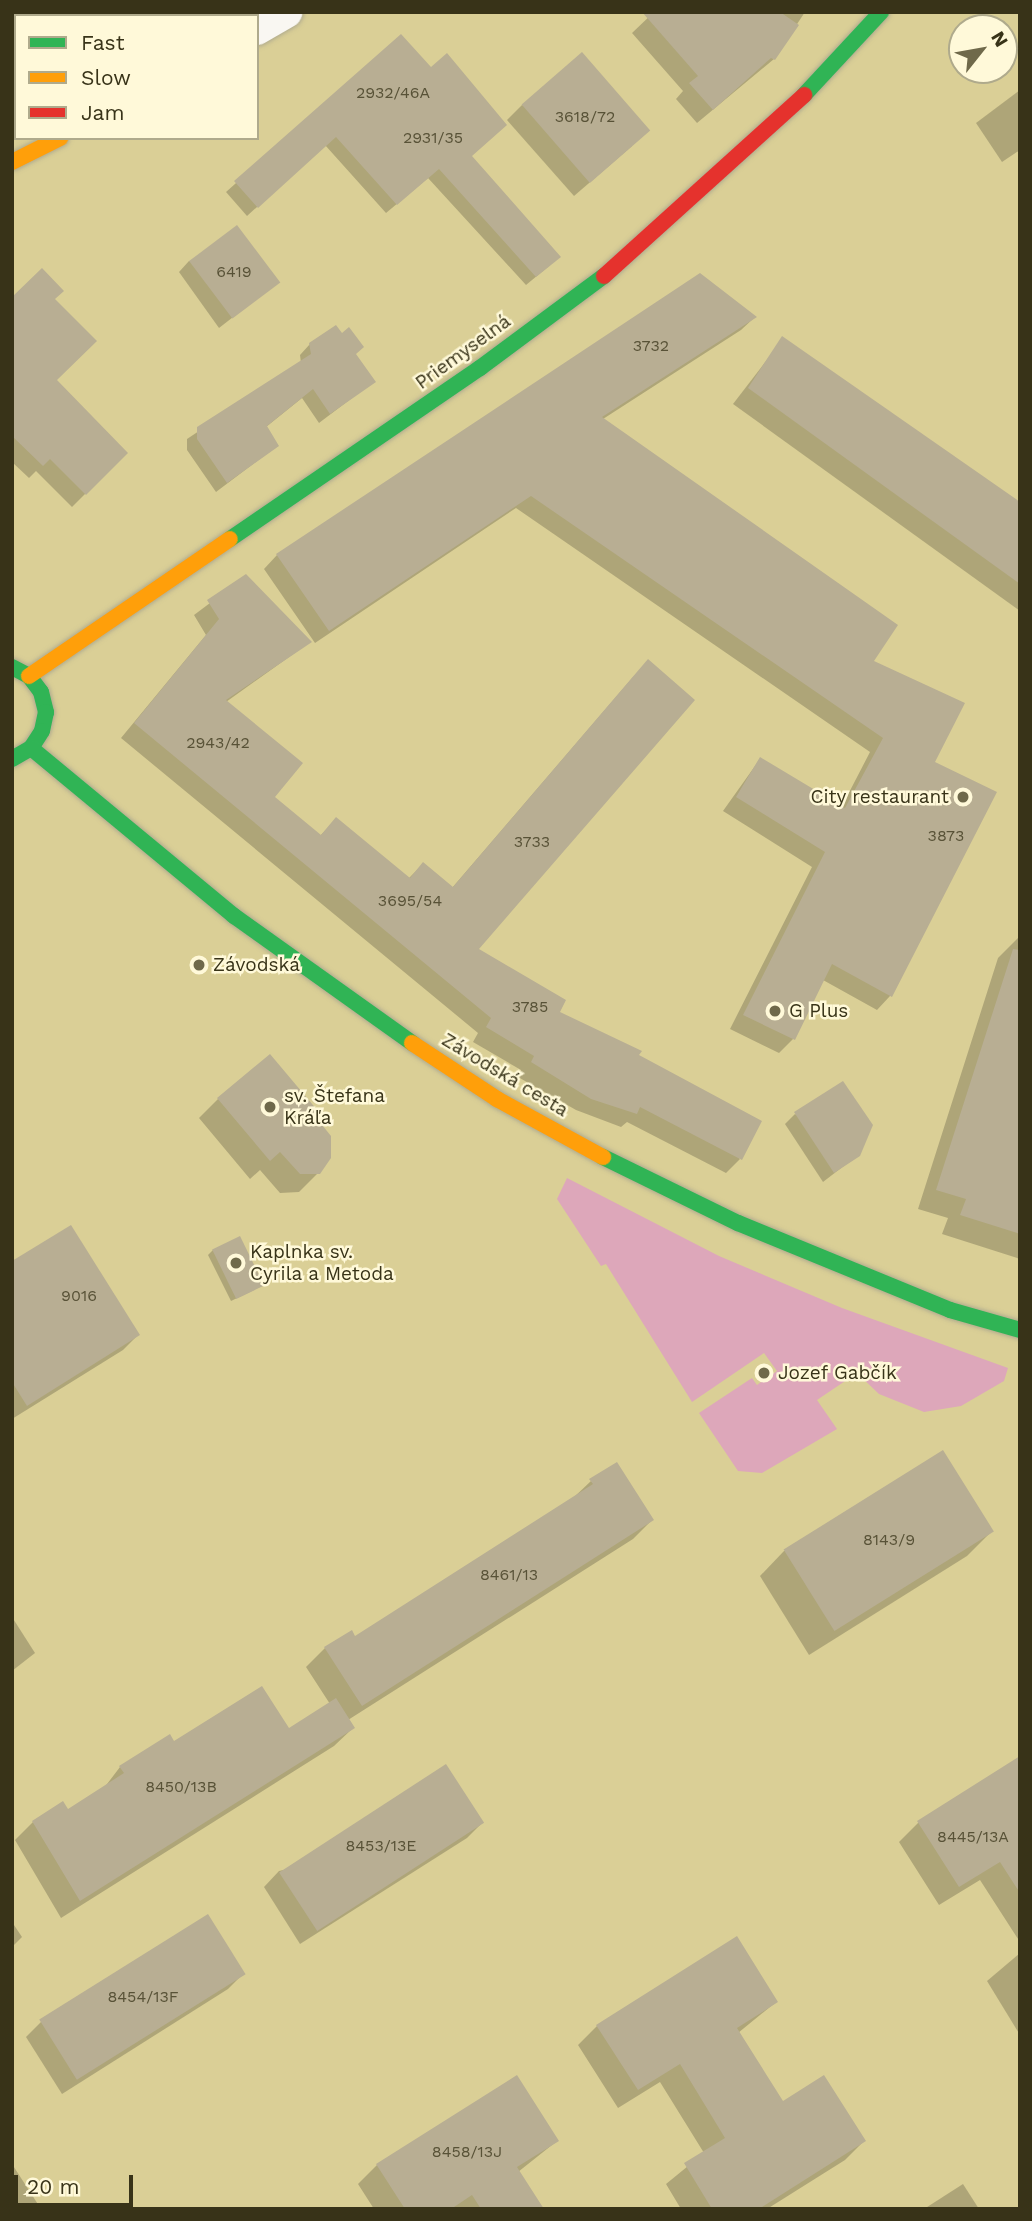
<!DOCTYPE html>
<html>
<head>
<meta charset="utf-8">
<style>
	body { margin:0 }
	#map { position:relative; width:1032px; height:2221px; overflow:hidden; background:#d4cca8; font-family:"Work Sans",sans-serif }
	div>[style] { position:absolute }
	.built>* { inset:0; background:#dacf96 }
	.green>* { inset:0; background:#dda7ba }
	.shadow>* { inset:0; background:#0003 }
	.building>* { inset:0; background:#b8ae93; transform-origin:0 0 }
	.roads { filter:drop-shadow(0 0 2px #b0ab8e) drop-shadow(0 0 2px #b0ab8e) }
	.street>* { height:32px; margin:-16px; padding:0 16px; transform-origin:16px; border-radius:16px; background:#f9f7f2 }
	.fast>* { height:16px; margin:-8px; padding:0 8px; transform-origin:8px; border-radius:8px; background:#30b455 }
	.slow>* { height:16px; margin:-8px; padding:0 8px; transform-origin:8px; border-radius:8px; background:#ff9f0a }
	.jam>* { height:16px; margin:-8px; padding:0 8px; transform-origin:8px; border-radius:8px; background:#e5322d }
	.dots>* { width:19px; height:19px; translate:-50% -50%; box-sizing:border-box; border:4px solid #fff9d9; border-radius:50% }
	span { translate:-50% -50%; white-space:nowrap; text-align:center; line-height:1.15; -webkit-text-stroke:5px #fff9d9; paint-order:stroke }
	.number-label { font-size:16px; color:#585237 }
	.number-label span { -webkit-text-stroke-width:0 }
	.street-label { font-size:19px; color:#383318 }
	.poi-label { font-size:19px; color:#383318 }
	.right { translate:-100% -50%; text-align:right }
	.left { translate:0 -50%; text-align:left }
	.frame { position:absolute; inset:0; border:14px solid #383318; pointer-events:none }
	.legend { position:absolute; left:14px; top:14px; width:245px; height:126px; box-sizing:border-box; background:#fff9d9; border:2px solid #afaa8c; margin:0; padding:9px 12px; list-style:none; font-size:21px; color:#383318 }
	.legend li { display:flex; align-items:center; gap:14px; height:35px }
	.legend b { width:35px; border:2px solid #afaa8c }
	.north { position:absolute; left:948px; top:14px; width:70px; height:70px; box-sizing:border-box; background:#fff9d9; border:2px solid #afaa8c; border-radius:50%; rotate:59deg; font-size:19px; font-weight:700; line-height:28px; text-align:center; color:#383318 }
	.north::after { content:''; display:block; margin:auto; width:24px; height:32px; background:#6f694a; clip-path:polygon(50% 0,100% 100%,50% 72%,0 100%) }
	.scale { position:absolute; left:14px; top:2175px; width:119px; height:32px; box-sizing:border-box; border:4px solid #383318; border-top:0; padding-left:9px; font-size:21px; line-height:24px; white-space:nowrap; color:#383318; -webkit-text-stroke:5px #fff9d9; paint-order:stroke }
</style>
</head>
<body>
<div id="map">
	<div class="built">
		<i style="clip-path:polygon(evenodd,247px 12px,1020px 12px,1020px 2209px,12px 2209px,12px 136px,257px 138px,257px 16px,241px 16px,247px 12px,962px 28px,1004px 28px,1004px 70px,962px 70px,962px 28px)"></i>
	</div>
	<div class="green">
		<i style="clip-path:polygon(567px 1178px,719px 1256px,842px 1308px,1008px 1368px,1004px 1381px,961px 1406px,924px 1412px,879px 1394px,857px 1373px,817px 1400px,837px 1429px,762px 1473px,738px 1471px,699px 1413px,752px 1378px,757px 1385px,777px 1371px,764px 1353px,692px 1402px,606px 1264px,601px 1266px,557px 1199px)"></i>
	</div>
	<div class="shadow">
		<i style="clip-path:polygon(654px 12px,805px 12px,774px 59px,697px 123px,676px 99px,683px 91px,632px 33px)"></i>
		<i style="clip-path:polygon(401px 36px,470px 156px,549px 266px,526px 285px,428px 178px,386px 213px,325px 145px,247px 216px,226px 192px)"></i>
		<i style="clip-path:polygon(1020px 90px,1020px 150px,1002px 162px,976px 123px)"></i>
		<i style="clip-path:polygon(522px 105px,632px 146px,574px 196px,507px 120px)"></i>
		<i style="clip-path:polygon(189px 261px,277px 283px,219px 328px,179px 272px)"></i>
		<i style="clip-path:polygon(53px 299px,55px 380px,126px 453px,72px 507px,36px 471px,29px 478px,12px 462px,12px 300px)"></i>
		<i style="clip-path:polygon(755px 317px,741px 330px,603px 419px,872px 661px,932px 763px,890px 996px,877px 1010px,823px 980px,793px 1039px,779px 1053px,730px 1029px,812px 867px,723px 811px,760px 759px,841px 808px,870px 752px,516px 508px,315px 643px,264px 569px,277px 555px)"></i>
		<i style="clip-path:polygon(783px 339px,1020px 504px,1020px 611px,733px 404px)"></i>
		<i style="clip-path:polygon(310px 344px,354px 354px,373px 382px,319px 423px,302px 398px,266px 427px,277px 446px,216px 492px,187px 450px,187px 439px,301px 363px,300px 355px)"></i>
		<i style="clip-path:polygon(246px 576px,310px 642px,226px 702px,272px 797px,320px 836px,336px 819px,409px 878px,423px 864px,452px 888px,634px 676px,476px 950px,557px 1013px,636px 1056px,740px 1159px,726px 1173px,627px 1122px,621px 1127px,576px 1110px,518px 1077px,521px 1070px,473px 1042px,478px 1033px,121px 738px,206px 635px,194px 615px)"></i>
		<i style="clip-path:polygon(1018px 938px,1020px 939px,1020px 1259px,942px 1234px,948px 1218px,918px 1209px,998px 958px)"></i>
		<i style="clip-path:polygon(218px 1099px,316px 1121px,318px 1173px,299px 1192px,280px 1193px,260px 1170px,250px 1179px,199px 1118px)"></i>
		<i style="clip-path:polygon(795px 1114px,858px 1155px,823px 1182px,785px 1124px)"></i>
		<i style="clip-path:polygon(213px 1250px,262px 1286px,231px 1301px,208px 1255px)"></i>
		<i style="clip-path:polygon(12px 1263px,138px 1335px,123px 1350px,12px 1419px)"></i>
		<i style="clip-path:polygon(591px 1481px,652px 1520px,633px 1539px,348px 1720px,353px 1728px,334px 1746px,61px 1918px,15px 1840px,33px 1822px,68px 1811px,104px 1788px,120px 1767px,173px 1744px,288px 1730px,330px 1704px,306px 1667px,325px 1648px,355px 1638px,571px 1500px)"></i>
		<i style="clip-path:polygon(992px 1531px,967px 1556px,809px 1655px,760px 1576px,784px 1551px)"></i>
		<i style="clip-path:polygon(12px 1617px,35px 1653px,12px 1671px)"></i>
		<i style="clip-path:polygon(1020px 1759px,1020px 1942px,980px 1880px,939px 1905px,899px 1842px,918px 1823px)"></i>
		<i style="clip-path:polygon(482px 1823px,467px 1838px,300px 1944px,264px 1887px,279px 1871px)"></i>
		<i style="clip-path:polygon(12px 1922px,22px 1937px,12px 1947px)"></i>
		<i style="clip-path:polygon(1020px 1953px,1020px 2035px,987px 1981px)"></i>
		<i style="clip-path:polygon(244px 1973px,228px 1989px,62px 2094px,26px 2037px,41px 2022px)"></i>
		<i style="clip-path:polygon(776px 2002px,738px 2033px,782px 2104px,864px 2141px,845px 2160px,767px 2209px,681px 2209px,666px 2184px,704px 2153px,660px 2082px,618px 2108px,578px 2045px,597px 2026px)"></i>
		<i style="clip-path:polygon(557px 2141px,518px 2172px,542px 2209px,374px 2209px,358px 2184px,377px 2165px)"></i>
		<i style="clip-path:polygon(12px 2164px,41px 2209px,12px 2209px)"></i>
		<i style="clip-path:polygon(963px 2184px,979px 2209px,924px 2209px)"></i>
	</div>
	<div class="building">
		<i style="clip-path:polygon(642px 12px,780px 12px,799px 25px,775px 60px,771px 58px,713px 110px,689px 83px,698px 76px)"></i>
		<i style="clip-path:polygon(401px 34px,431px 67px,447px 53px,507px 125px,472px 156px,561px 257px,536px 277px,439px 169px,397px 205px,336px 137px,258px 208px,234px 181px)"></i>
		<i style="left:582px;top:52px;width:104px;height:80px;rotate:49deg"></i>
		<i style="left:237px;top:225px;width:72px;height:60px;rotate:53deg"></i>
		<i style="clip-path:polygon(42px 268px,64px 291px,55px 299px,97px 341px,57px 380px,128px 453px,86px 495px,50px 459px,43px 466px,12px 436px,12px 297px)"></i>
		<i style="clip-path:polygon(700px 273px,757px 317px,602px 417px,898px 625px,874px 661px,965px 703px,935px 762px,997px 792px,892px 997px,832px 964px,795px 1040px,743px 1015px,825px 852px,736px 797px,760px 757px,845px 808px,883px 738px,531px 496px,329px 631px,276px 554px)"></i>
		<i style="clip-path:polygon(336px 325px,342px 333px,349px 327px,364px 347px,356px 354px,376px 382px,330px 414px,313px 389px,267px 426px,279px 446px,227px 483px,197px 439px,197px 427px,311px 354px,309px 343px)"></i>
		<i style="clip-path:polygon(782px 336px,1020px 502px,1020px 584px,748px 388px)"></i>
		<i style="clip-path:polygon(246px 574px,312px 642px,226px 700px,303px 763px,275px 797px,321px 835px,336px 817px,410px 878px,423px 862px,453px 887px,648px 659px,695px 700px,479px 949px,566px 1000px,560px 1012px,642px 1051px,639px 1055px,762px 1121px,742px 1160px,640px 1107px,637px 1114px,591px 1099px,531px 1062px,534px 1056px,486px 1027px,491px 1018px,134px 723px,219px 619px,207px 600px)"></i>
		<i style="clip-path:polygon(1013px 949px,1020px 950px,1020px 1234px,960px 1215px,966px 1199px,936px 1190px)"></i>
		<i style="clip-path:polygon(270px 1054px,323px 1117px,318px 1120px,331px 1136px,331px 1158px,320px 1174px,300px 1174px,280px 1152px,270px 1161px,217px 1098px)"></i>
		<i style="clip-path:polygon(843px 1081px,873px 1125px,860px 1156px,834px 1173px,794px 1112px)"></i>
		<i style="clip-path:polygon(71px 1225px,140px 1335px,27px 1406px,12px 1382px,12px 1261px)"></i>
		<i style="left:240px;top:1236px;width:55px;height:31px;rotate:64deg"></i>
		<i style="left:943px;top:1450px;width:96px;height:188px;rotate:58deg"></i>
		<i style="clip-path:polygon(617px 1462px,654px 1520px,362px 1706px,324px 1647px,352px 1630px,355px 1636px,593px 1484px,589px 1479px)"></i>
		<i style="clip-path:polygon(262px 1686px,289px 1728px,336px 1698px,355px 1728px,80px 1901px,32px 1821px,63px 1801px,68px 1809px,124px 1773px,119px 1766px,170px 1734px,174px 1741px)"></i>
		<i style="clip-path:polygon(1020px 1756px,1020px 1893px,1000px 1862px,959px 1887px,917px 1821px)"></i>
		<i style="left:446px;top:1764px;width:70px;height:199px;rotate:57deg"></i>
		<i style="left:208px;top:1914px;width:71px;height:199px;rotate:58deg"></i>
		<i style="clip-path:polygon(737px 1936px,778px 2002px,737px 2028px,783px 2101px,824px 2075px,866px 2141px,759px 2209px,712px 2209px,684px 2163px,725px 2138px,680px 2064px,638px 2090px,596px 2025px)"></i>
		<i style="clip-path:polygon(517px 2075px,559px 2141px,517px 2167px,544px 2209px,481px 2209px,472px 2195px,451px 2209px,405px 2209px,376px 2164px)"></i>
	</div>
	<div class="roads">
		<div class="street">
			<i style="left:257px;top:29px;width:34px;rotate:-30deg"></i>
		</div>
		<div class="fast">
			<i style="left:804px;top:95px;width:113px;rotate:-47.1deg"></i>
			<i style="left:230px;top:539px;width:303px;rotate:-34.4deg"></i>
			<i style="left:480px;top:368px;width:154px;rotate:-36.6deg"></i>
			<i style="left:12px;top:667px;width:19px;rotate:28deg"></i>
			<i style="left:29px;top:676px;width:20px;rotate:53deg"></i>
			<i style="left:41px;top:692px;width:21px;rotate:76deg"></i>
			<i style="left:46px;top:712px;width:19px;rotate:102deg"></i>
			<i style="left:42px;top:731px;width:20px;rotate:123deg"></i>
			<i style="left:31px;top:748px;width:22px;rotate:150deg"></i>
			<i style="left:31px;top:748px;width:264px;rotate:39.6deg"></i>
			<i style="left:234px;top:916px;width:219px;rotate:35.5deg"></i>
			<i style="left:603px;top:1157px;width:150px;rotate:26.1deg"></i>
			<i style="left:738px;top:1223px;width:229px;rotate:22.3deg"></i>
			<i style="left:950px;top:1310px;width:73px;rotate:15.9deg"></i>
		</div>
		<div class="slow">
			<i style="left:12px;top:162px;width:54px;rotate:-26.6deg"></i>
			<i style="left:29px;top:676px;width:243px;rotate:-34.3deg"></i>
			<i style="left:412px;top:1043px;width:102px;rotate:33.4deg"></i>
			<i style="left:497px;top:1099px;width:121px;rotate:28.7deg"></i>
		</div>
		<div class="jam">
			<i style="left:604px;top:276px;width:270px;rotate:-42.1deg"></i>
		</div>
	</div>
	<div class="dots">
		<i style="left:963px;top:797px;background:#6f694a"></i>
		<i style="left:199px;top:965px;background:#6f694a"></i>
		<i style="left:775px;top:1011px;background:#6f694a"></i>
		<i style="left:270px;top:1107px;background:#6f694a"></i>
		<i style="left:236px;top:1263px;background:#6f694a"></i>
		<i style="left:764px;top:1373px;background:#6f694a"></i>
	</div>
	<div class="number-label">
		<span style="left:393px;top:93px">2932/46A</span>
		<span style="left:585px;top:117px">3618/72</span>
		<span style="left:433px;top:138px">2931/35</span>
		<span style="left:234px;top:272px">6419</span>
		<span style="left:651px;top:346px">3732</span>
		<span style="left:218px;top:743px">2943/42</span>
		<span style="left:946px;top:836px">3873</span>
		<span style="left:532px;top:842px">3733</span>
		<span style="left:410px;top:901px">3695/54</span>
		<span style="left:530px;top:1007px">3785</span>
		<span style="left:79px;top:1296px">9016</span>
		<span style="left:889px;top:1540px">8143/9</span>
		<span style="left:509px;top:1575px">8461/13</span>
		<span style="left:181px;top:1787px">8450/13B</span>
		<span style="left:973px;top:1837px">8445/13A</span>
		<span style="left:381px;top:1846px">8453/13E</span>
		<span style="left:143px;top:1997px">8454/13F</span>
		<span style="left:467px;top:2152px">8458/13J</span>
	</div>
	<div class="street-label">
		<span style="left:463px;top:352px;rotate:-36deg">Priemyselná</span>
		<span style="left:505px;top:1075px;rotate:31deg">Závodská cesta</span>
	</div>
	<div class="poi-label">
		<span class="right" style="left:949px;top:797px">City restaurant</span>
		<span class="left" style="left:213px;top:965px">Závodská</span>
		<span class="left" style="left:789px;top:1011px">G Plus</span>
		<span class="left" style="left:284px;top:1107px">sv. Štefana<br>Kráľa</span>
		<span class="left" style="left:250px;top:1263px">Kaplnka sv.<br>Cyrila a Metoda</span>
		<span class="left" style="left:778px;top:1373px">Jozef Gabčík</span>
	</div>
	<div class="frame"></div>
	<ul class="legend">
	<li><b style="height:9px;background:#30b455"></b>Fast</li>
	<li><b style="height:9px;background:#ff9f0a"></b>Slow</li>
	<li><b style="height:9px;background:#e5322d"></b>Jam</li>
	</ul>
	<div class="north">N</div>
	<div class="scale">20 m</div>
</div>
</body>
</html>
